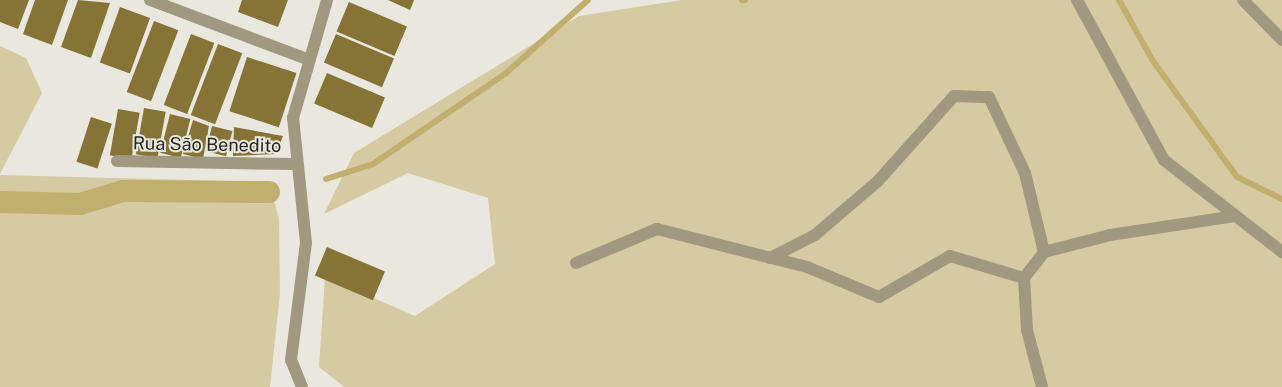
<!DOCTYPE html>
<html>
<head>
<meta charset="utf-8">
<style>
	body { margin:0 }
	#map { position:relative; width:1282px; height:387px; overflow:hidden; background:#eae7df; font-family:"Public Sans",sans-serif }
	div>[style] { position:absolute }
	.green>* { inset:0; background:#d5caa2 }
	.stream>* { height:6px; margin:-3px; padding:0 3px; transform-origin:3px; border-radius:3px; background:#c1af70 }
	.canal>* { height:22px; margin:-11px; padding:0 11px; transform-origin:11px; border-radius:11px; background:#c1af70 }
	.building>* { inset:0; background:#857436; transform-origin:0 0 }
	.minor>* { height:12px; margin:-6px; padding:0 6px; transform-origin:6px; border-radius:6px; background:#a1997f }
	span { translate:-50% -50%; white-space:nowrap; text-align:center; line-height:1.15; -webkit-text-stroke:4px #eae7df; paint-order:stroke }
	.street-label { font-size:18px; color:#252421 }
</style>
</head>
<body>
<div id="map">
	<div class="green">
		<i style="clip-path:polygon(682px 0,1282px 0,1282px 387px,344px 387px,319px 367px,325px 277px,415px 316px,495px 264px,488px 198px,408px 173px,324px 214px,354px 153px,579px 16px)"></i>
		<i style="clip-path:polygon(0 46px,26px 58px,42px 93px,0 174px)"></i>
		<i style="clip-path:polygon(0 175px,268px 182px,279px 218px,280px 293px,270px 387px,0 387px)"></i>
	</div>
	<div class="stream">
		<i style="left:742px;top:0;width:3px"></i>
		<i style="left:1119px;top:0;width:70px;rotate:60.9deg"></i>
		<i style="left:1153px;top:61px;width:143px;rotate:54.1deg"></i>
		<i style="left:1237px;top:177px;width:50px;rotate:26.1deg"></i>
		<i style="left:326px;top:179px;width:49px;rotate:-17.7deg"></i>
		<i style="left:373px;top:164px;width:160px;rotate:-34.3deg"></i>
		<i style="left:505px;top:74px;width:111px;rotate:-41.7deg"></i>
	</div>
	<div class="canal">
		<i style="left:0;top:202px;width:80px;rotate:1.4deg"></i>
		<i style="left:80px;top:204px;width:45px;rotate:-16.8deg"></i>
		<i style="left:123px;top:191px;width:146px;rotate:0.4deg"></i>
	</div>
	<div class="building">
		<i style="clip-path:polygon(0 0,29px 0,18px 29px,0 22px)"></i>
		<i style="clip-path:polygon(35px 0,68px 0,52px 45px,23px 34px)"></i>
		<i style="clip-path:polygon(78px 0,110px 3px,91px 58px,61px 47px)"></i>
		<i style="clip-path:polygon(242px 0,288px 0,278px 27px,238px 12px)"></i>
		<i style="clip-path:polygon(388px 0,414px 0,410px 10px)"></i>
		<i style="left:349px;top:2px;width:63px;height:32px;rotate:23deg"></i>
		<i style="left:120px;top:7px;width:32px;height:59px;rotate:20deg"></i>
		<i style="left:154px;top:21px;width:26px;height:76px;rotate:21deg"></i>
		<i style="left:191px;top:34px;width:25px;height:76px;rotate:21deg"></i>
		<i style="left:336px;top:34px;width:63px;height:31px;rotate:23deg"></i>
		<i style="left:218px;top:44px;width:26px;height:76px;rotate:21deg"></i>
		<i style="left:247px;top:57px;width:52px;height:57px;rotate:18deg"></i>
		<i style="left:327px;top:73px;width:63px;height:33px;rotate:23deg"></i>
		<i style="left:144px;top:108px;width:22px;height:47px;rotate:10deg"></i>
		<i style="left:118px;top:109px;width:22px;height:47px;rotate:10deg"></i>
		<i style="left:170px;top:114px;width:21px;height:40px;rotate:14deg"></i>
		<i style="left:91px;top:117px;width:22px;height:47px;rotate:18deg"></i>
		<i style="clip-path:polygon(193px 120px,209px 126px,203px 159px,183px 154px)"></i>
		<i style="left:212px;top:126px;width:21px;height:26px;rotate:14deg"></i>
		<i style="clip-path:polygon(234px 127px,283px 136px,276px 154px,233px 156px)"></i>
		<i style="left:327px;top:247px;width:63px;height:31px;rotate:23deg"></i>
	</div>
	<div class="minor">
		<i style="left:150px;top:0;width:168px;rotate:20.6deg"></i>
		<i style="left:1077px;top:0;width:182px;rotate:61.5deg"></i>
		<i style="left:1164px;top:160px;width:150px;rotate:37.9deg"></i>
		<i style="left:1243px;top:0;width:56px;rotate:45.7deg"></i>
		<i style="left:117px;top:161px;width:179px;rotate:1deg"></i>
		<i style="left:770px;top:258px;width:51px;rotate:-27.1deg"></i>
		<i style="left:815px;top:235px;width:83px;rotate:-40.6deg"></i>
		<i style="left:878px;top:181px;width:114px;rotate:-48.2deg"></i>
		<i style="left:954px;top:96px;width:35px;rotate:2deg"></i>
		<i style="left:989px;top:97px;width:84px;rotate:64.7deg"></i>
		<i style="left:1025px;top:173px;width:81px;rotate:76.5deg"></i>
		<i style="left:576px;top:263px;width:88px;rotate:-22.8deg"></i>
		<i style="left:657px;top:229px;width:155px;rotate:14.2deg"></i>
		<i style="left:807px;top:267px;width:78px;rotate:22.6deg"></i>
		<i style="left:879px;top:297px;width:82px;rotate:-30deg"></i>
		<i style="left:950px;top:256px;width:77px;rotate:16.6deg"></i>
		<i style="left:302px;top:387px;width:29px;rotate:-112deg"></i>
		<i style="left:291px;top:360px;width:118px;rotate:-82.7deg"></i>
		<i style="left:306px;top:243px;width:126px;rotate:-95.9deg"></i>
		<i style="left:293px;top:118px;width:123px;rotate:-73.9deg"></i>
		<i style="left:1042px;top:387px;width:59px;rotate:-104.7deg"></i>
		<i style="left:1027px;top:330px;width:52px;rotate:-93.3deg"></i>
		<i style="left:1024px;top:278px;width:33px;rotate:-52deg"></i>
		<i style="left:1044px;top:252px;width:68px;rotate:-14.4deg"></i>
		<i style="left:1110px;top:235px;width:126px;rotate:-8.6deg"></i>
	</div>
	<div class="street-label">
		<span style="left:207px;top:145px;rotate:1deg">Rua São Benedito</span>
	</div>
</div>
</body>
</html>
